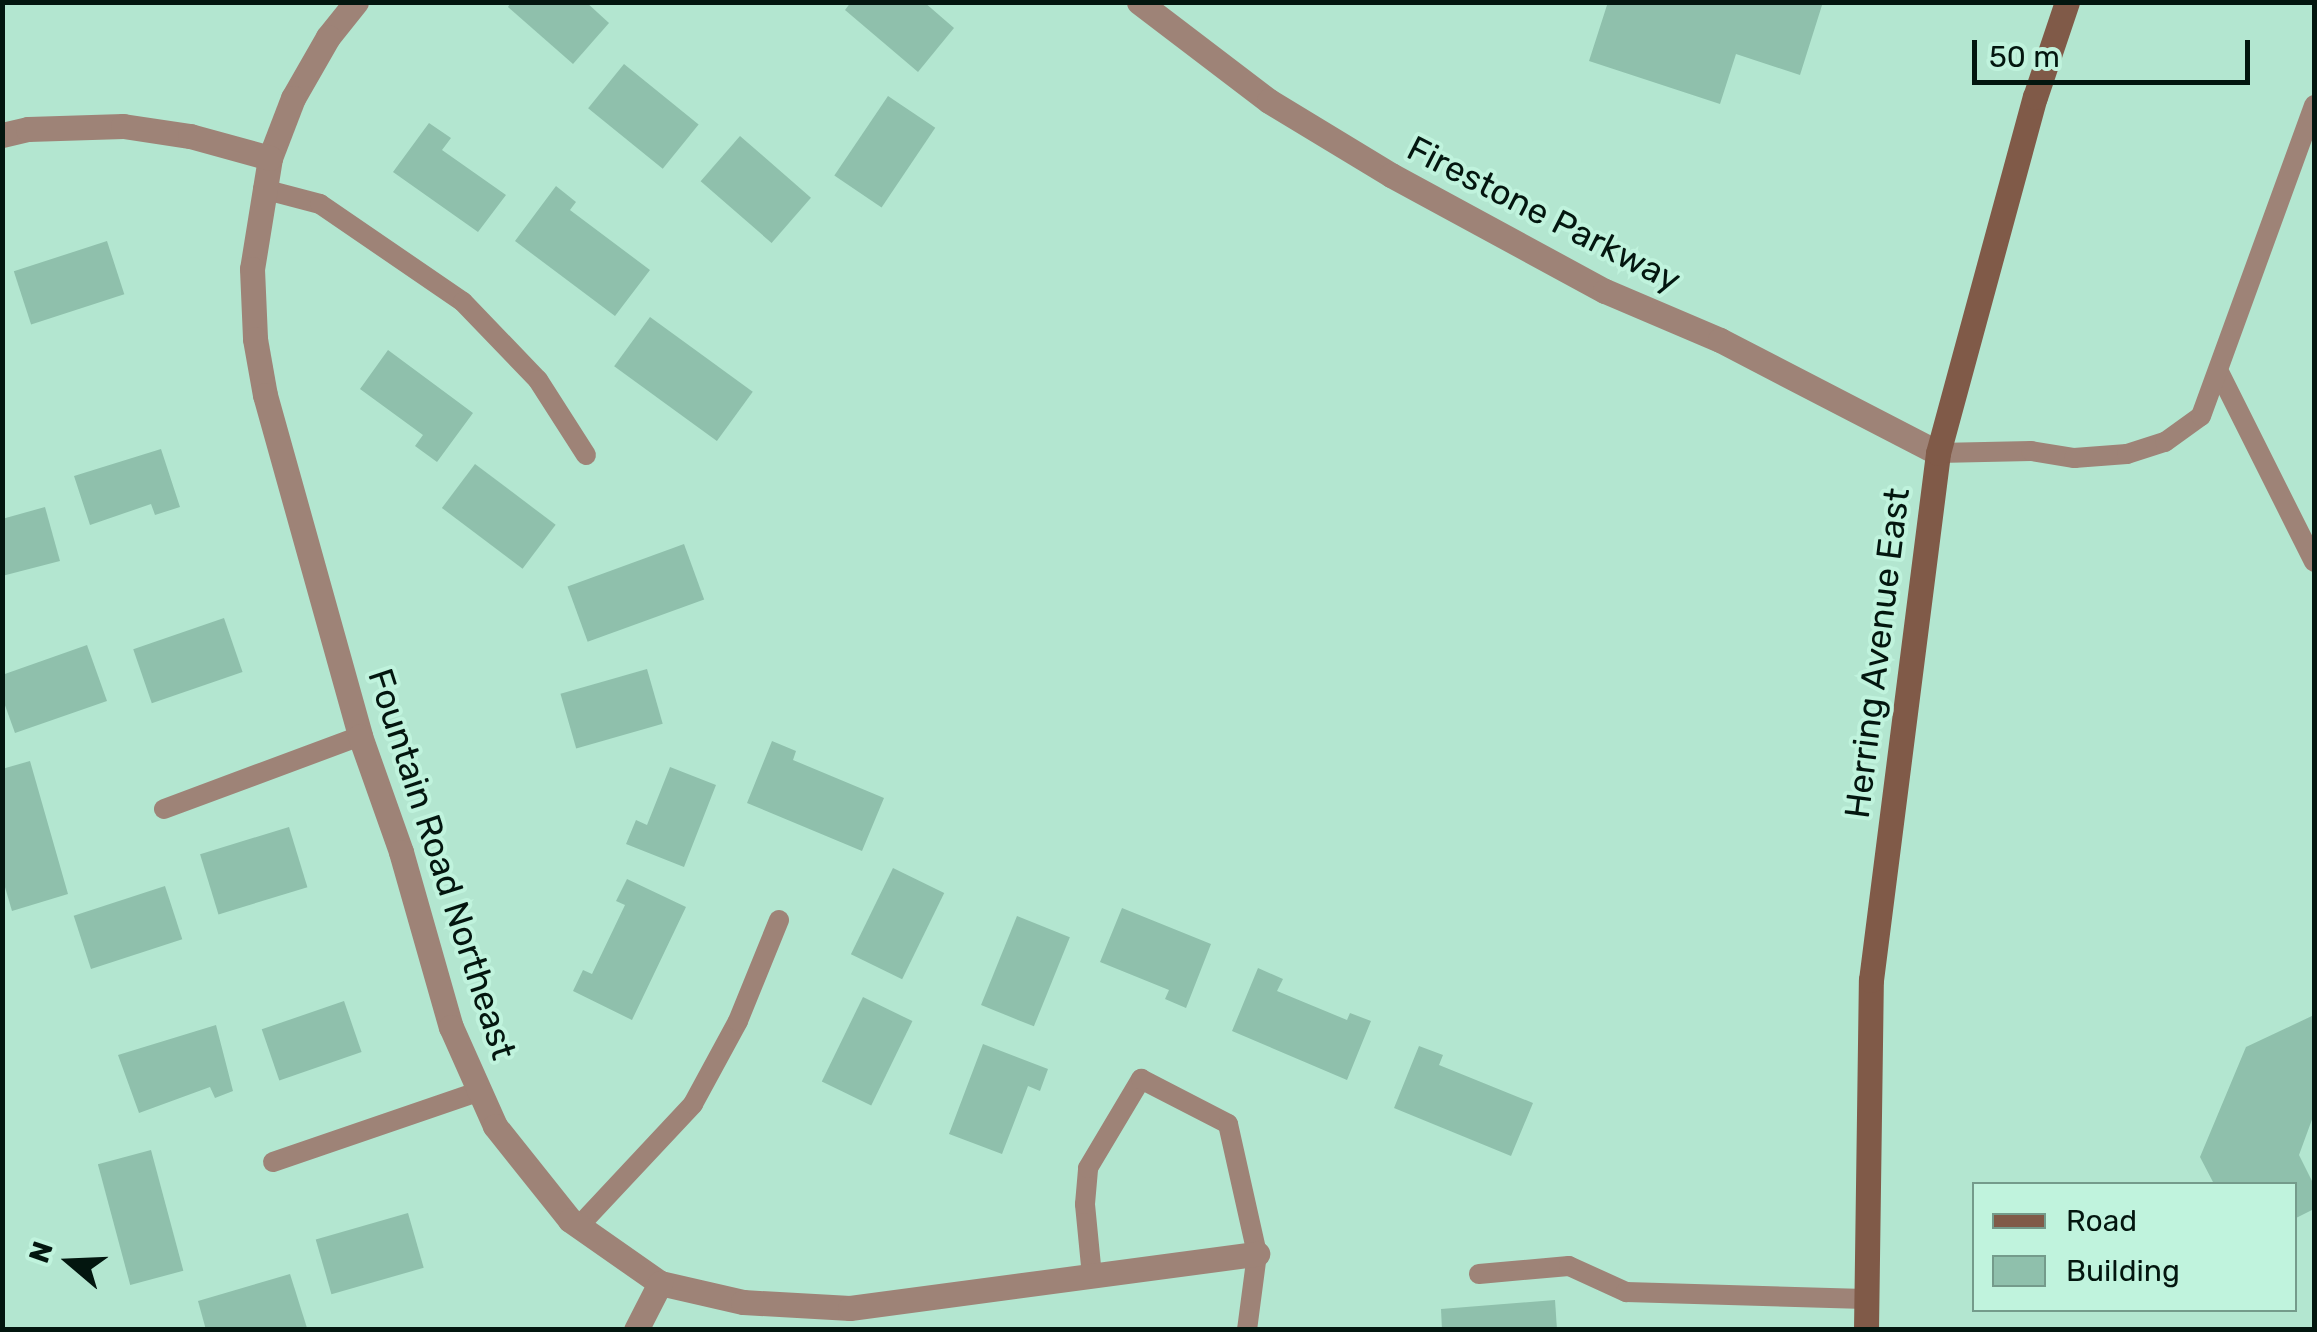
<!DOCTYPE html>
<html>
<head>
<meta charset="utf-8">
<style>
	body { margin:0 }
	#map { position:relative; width:2317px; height:1332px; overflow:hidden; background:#b3e6d0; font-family:Rubik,sans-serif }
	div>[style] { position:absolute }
	.building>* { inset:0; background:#8fc0ac; transform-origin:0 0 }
	.service>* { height:20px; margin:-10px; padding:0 10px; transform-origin:10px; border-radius:10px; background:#9e8377 }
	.minor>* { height:25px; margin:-12.5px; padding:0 12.5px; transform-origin:12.5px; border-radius:12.5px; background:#9e8377 }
	.tertiary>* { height:25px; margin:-12.5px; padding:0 12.5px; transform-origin:12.5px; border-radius:12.5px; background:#9e8377 }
	.secondary>* { height:25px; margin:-12.5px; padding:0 12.5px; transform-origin:12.5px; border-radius:12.5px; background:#805a48 }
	span { translate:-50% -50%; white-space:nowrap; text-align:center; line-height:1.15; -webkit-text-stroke:8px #c0f3dd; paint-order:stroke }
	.street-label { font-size:35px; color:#03160f }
	.frame { position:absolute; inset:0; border:5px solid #03160f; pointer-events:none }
	.legend { position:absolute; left:1972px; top:1182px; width:325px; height:130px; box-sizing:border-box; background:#c0f3dd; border:2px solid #749b8b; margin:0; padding:12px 18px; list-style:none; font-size:30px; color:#03160f }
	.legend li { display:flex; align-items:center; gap:20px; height:50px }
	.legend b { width:50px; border:2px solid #749b8b }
	.north { position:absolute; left:20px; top:1212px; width:100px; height:100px; -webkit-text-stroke:8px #c0f3dd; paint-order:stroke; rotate:289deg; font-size:28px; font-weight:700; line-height:40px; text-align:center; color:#03160f }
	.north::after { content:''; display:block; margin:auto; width:35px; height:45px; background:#03160f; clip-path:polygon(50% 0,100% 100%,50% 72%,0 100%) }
	.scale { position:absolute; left:1972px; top:40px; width:278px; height:45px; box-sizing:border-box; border:5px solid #03160f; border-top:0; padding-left:12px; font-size:30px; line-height:35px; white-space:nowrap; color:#03160f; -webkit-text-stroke:8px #c0f3dd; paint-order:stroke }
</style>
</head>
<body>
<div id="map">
	<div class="building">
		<i style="clip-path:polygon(511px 2px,586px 2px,609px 23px,573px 64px,508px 7px)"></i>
		<i style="clip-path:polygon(851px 2px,924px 2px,954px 28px,918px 72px,845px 10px)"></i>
		<i style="clip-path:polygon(1608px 2px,1823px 2px,1800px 75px,1736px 54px,1720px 104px,1589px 61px)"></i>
		<i style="left:624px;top:64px;width:96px;height:57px;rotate:39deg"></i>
		<i style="left:888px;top:96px;width:57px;height:96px;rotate:34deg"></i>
		<i style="clip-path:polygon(429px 123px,451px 138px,442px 150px,506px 195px,478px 232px,393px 172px)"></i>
		<i style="left:740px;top:136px;width:94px;height:60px;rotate:41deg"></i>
		<i style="clip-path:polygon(556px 186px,576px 202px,570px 210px,650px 270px,615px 316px,515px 241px)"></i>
		<i style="left:107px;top:241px;width:56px;height:98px;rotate:72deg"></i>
		<i style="left:650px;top:317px;width:127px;height:61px;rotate:36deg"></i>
		<i style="clip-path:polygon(388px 350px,473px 413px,437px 462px,415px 446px,423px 435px,360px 389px)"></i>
		<i style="clip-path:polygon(161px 449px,180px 507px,155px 515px,151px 504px,90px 525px,74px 476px)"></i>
		<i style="left:475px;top:464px;width:101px;height:55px;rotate:37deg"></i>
		<i style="clip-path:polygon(45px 507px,60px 561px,2px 576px,2px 519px)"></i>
		<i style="left:684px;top:544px;width:59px;height:124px;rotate:70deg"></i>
		<i style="left:224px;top:618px;width:57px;height:96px;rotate:71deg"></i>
		<i style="clip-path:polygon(87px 645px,107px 701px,15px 733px,2px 697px,2px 675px)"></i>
		<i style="left:647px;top:669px;width:57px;height:90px;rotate:74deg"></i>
		<i style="clip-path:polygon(772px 741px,796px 751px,793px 760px,884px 798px,862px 851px,747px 803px)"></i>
		<i style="clip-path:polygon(30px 761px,68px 894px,12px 911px,2px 877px,2px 769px)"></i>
		<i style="clip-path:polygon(670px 767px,716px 785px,684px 867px,626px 844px,636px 820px,647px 825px)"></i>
		<i style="left:289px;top:827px;width:63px;height:93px;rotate:73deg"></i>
		<i style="left:893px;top:868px;width:57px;height:96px;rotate:26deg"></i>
		<i style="clip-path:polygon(627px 879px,686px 907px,632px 1020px,573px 991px,583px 970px,592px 974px,625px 905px,616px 901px)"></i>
		<i style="left:165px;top:886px;width:56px;height:96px;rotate:72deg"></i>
		<i style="clip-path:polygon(1122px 908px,1211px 944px,1186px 1008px,1165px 999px,1169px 990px,1100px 962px)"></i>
		<i style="left:1017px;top:916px;width:57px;height:96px;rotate:22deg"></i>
		<i style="clip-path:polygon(1258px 968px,1283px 979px,1277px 991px,1347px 1020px,1350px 1013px,1371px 1021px,1347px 1080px,1232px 1031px)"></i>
		<i style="left:863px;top:997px;width:55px;height:94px;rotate:26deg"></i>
		<i style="left:344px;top:1001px;width:54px;height:87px;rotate:71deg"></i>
		<i style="clip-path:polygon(2314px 1015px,2314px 1114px,2299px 1155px,2314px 1185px,2314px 1209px,2294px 1219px,2294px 1184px,2214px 1184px,2200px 1157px,2246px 1047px)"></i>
		<i style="clip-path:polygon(216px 1025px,233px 1091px,215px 1098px,210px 1087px,139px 1113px,118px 1055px)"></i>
		<i style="clip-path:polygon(983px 1044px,1048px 1069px,1040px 1091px,1028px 1086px,1002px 1154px,949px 1134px)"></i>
		<i style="clip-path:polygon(1419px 1046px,1443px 1055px,1439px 1065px,1533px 1103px,1511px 1156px,1394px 1108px)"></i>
		<i style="left:151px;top:1150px;width:125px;height:55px;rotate:75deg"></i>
		<i style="left:408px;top:1213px;width:57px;height:96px;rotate:74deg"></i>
		<i style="clip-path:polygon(290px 1274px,307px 1328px,206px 1330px,198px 1301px)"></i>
		<i style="clip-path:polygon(1555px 1300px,1557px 1330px,1442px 1330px,1441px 1309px)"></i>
	</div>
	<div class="service">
		<i style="left:263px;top:189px;width:59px;rotate:14.7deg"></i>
		<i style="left:320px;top:204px;width:173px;rotate:34.4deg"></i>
		<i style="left:463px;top:302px;width:108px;rotate:46.1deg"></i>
		<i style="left:538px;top:380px;width:89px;rotate:57.4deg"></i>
		<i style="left:2220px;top:374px;width:210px;rotate:63.4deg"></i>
		<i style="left:1938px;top:453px;width:93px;rotate:-1.2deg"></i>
		<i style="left:2031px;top:451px;width:44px;rotate:9.2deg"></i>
		<i style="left:2074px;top:458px;width:53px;rotate:-4.3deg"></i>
		<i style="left:2127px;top:454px;width:40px;rotate:-18deg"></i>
		<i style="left:2165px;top:442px;width:44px;rotate:-35.8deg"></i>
		<i style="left:2201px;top:416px;width:331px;rotate:-70deg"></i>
		<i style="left:164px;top:809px;width:209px;rotate:-20.4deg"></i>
		<i style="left:273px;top:1162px;width:219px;rotate:-18.9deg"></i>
		<i style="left:579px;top:1226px;width:167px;rotate:-46.9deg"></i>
		<i style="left:693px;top:1104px;width:94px;rotate:-61.5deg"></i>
		<i style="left:738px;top:1021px;width:109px;rotate:-67.9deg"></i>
		<i style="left:1479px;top:1274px;width:90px;rotate:-5.1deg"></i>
		<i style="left:1569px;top:1266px;width:63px;rotate:24.5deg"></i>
		<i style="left:1626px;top:1292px;width:239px;rotate:1.7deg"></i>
		<i style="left:1092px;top:1276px;width:72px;rotate:-95.6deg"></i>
		<i style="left:1085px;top:1204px;width:36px;rotate:-85deg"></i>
		<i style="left:1088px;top:1168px;width:104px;rotate:-59.2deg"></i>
		<i style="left:1141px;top:1079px;width:98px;rotate:27.3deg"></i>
		<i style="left:1228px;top:1124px;width:133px;rotate:77.4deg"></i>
		<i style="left:1257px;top:1254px;width:77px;rotate:97.5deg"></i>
	</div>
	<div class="minor">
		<i style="left:356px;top:2px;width:45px;rotate:128.7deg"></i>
		<i style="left:328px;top:37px;width:70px;rotate:119.8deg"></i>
		<i style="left:293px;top:98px;width:64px;rotate:111deg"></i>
		<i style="left:270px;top:158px;width:112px;rotate:99.2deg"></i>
		<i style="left:252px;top:269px;width:70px;rotate:87.5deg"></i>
		<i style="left:255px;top:339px;width:57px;rotate:79.9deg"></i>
		<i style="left:265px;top:395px;width:354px;rotate:74.4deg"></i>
		<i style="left:360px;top:736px;width:123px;rotate:70.5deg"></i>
		<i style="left:401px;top:852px;width:182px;rotate:74.1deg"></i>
		<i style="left:451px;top:1027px;width:108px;rotate:66deg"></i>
		<i style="left:495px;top:1126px;width:120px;rotate:51.4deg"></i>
		<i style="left:570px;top:1220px;width:110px;rotate:35deg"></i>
		<i style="left:660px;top:1283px;width:85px;rotate:12.9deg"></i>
		<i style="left:743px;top:1302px;width:107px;rotate:3.2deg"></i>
		<i style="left:850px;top:1308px;width:411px;rotate:-7.6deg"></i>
		<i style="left:2px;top:135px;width:27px;rotate:-13deg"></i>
		<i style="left:28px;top:129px;width:95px;rotate:-1.8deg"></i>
		<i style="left:123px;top:126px;width:68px;rotate:8.5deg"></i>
		<i style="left:190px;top:136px;width:83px;rotate:15.4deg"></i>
		<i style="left:636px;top:1330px;width:53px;rotate:-62.9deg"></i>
	</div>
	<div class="tertiary">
		<i style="left:1139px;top:2px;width:163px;rotate:37.3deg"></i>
		<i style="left:1269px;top:101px;width:143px;rotate:31.2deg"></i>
		<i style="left:1391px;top:175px;width:243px;rotate:28.5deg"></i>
		<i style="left:1605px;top:291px;width:125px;rotate:23.1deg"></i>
		<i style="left:1720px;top:340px;width:246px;rotate:27.4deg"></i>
	</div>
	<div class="secondary">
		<i style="left:1866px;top:1330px;width:350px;rotate:-89.2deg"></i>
		<i style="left:1871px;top:980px;width:531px;rotate:-82.75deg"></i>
		<i style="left:1938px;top:453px;width:369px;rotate:-74.8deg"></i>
		<i style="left:2035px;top:97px;width:100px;rotate:-71.4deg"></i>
	</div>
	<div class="street-label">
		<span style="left:1544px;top:214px;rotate:27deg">Firestone Parkway</span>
		<span style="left:1877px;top:653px;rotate:-83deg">Herring Avenue East</span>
		<span style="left:442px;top:864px;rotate:72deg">Fountain Road Northeast</span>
	</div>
	<div class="frame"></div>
	<ul class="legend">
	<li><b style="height:12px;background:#805a48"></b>Road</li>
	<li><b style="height:28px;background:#8fc0ac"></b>Building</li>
	</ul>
	<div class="north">N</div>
	<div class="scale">50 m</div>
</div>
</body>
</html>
